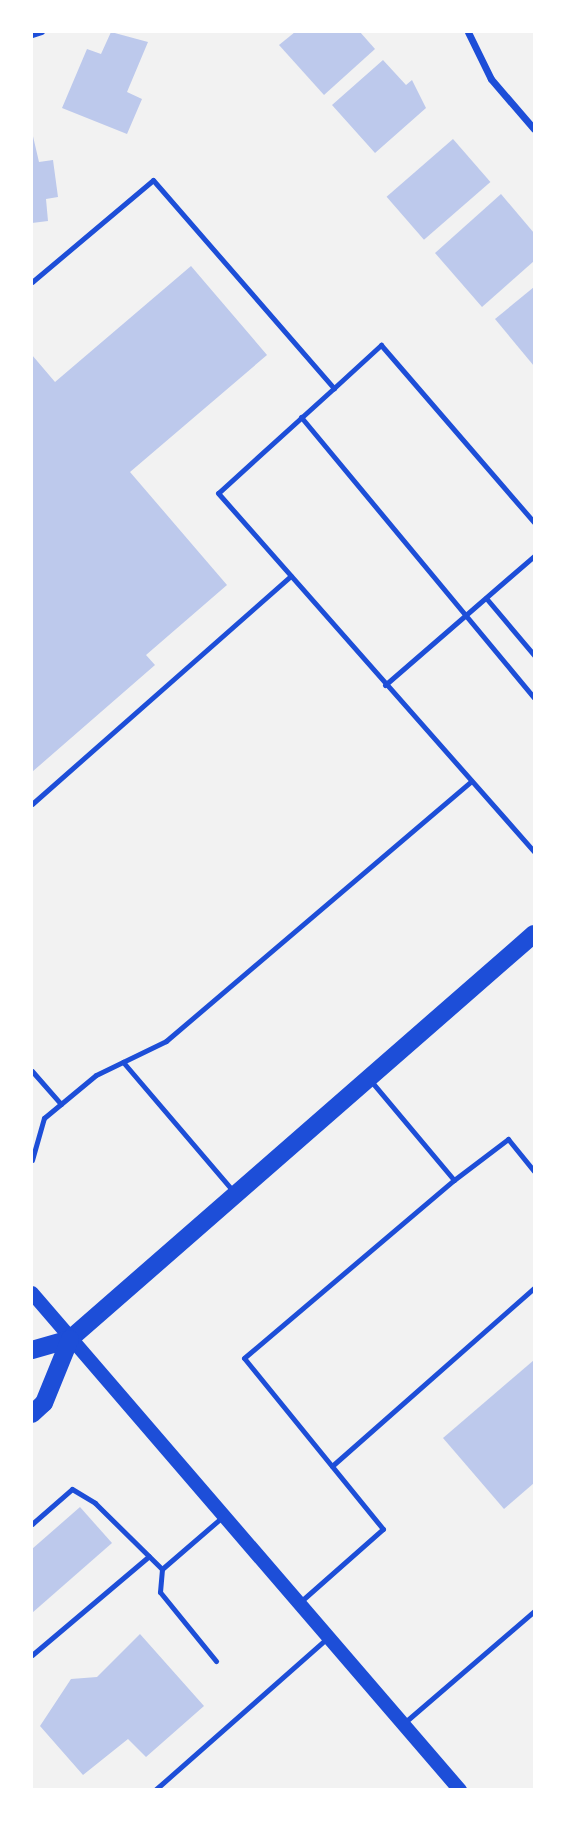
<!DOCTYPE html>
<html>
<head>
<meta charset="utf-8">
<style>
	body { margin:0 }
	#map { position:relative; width:566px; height:1821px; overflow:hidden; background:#f2f2f2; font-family:"Work Sans",sans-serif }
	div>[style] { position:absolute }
	.building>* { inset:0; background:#bdc9ec; transform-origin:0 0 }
	.path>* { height:4.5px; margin:-2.25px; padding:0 2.25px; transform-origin:2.25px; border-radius:2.25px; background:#1d4ed8 }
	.service>* { height:5px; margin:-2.5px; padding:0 2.5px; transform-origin:2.5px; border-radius:2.5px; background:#1d4ed8 }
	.minor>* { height:7px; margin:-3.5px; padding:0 3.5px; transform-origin:3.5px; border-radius:3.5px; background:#1d4ed8 }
	.secondary>* { height:14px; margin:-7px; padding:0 7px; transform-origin:7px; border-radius:7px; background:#1d4ed8 }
	.primary>* { height:18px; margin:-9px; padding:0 9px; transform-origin:9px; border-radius:9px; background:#1d4ed8 }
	span { translate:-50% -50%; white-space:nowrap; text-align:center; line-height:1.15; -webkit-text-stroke:5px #fff; paint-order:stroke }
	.frame { position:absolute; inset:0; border:33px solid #fff; pointer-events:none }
</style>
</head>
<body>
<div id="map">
	<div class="building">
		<i style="clip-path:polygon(111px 32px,148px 42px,127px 92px,142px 99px,127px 134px,62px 108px,87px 49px,101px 54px)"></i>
		<i style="clip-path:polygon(295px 32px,360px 32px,375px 49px,324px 95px,279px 45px)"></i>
		<i style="clip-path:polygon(383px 60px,406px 85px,412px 80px,426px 108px,375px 153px,332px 105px)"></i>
		<i style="clip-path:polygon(32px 132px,39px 162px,53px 160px,58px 197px,46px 199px,48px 221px,32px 223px)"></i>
		<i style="left:453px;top:139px;width:57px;height:88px;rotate:49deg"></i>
		<i style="clip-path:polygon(501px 194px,534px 233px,534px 261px,482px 307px,435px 253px)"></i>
		<i style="clip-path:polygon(191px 266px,267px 355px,130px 472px,227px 585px,146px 655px,155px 665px,32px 772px,32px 355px,55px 382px)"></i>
		<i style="clip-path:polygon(534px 287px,534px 366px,495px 319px)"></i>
		<i style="clip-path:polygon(534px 1360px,534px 1483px,504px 1509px,443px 1438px)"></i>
		<i style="clip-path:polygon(80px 1507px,112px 1543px,32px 1613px,32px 1549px)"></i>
		<i style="clip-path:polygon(140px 1634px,204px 1706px,146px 1757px,128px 1739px,83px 1775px,40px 1726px,71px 1679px,97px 1677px)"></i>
	</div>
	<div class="path">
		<i style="left:32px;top:35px;width:10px;rotate:-17deg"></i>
	</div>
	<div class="service">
		<i style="left:32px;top:282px;width:158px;rotate:-40.1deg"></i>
		<i style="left:153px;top:180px;width:276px;rotate:49deg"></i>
		<i style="left:334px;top:388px;width:156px;rotate:137.8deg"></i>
		<i style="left:218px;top:493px;width:478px;rotate:48.6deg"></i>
		<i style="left:334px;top:388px;width:64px;rotate:-42.5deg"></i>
		<i style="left:381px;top:345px;width:234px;rotate:49.2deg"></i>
		<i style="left:301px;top:417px;width:365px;rotate:50.3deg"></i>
		<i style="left:486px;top:598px;width:75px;rotate:49.9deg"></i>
		<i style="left:385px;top:685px;width:197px;rotate:-40.9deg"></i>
		<i style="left:32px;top:804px;width:345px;rotate:-41.4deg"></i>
		<i style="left:123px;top:1062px;width:171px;rotate:49.5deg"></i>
		<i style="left:32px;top:1071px;width:44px;rotate:48.7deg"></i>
		<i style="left:32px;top:1160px;width:44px;rotate:-74.1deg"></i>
		<i style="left:44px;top:1118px;width:67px;rotate:-39.6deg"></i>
		<i style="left:96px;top:1075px;width:78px;rotate:-25.9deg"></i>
		<i style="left:166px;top:1041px;width:399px;rotate:-40.4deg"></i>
		<i style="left:454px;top:1180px;width:68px;rotate:-37.2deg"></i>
		<i style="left:508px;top:1139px;width:41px;rotate:50.9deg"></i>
		<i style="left:332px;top:1466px;width:269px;rotate:-41.4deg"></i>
		<i style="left:32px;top:1524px;width:53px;rotate:-41.2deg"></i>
		<i style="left:72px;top:1489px;width:27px;rotate:31deg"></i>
		<i style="left:95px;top:1503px;width:94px;rotate:44.6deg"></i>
		<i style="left:162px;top:1569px;width:78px;rotate:-40.8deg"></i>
		<i style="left:162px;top:1569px;width:23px;rotate:95deg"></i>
		<i style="left:160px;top:1592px;width:89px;rotate:50.9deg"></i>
		<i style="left:299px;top:1603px;width:112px;rotate:-41.4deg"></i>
		<i style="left:383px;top:1529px;width:220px;rotate:-129.1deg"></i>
		<i style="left:244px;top:1358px;width:275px;rotate:-40.3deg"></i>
		<i style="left:454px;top:1180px;width:129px;rotate:-130deg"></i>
		<i style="left:32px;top:1655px;width:153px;rotate:-40.2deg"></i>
		<i style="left:404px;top:1723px;width:172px;rotate:-40.7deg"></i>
		<i style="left:155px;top:1790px;width:228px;rotate:-41.4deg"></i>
	</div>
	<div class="minor">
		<i style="left:468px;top:32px;width:52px;rotate:63.9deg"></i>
		<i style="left:491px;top:79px;width:66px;rotate:49.3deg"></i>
	</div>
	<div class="secondary">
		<i style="left:32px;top:1293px;width:656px;rotate:49.27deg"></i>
	</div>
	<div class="primary">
		<i style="left:32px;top:1350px;width:40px;rotate:-16deg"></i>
		<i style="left:70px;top:1339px;width:616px;rotate:-41.12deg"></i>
		<i style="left:32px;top:1414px;width:16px;rotate:-43deg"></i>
		<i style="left:44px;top:1403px;width:69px;rotate:-67.9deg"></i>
	</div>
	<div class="frame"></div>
</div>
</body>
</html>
